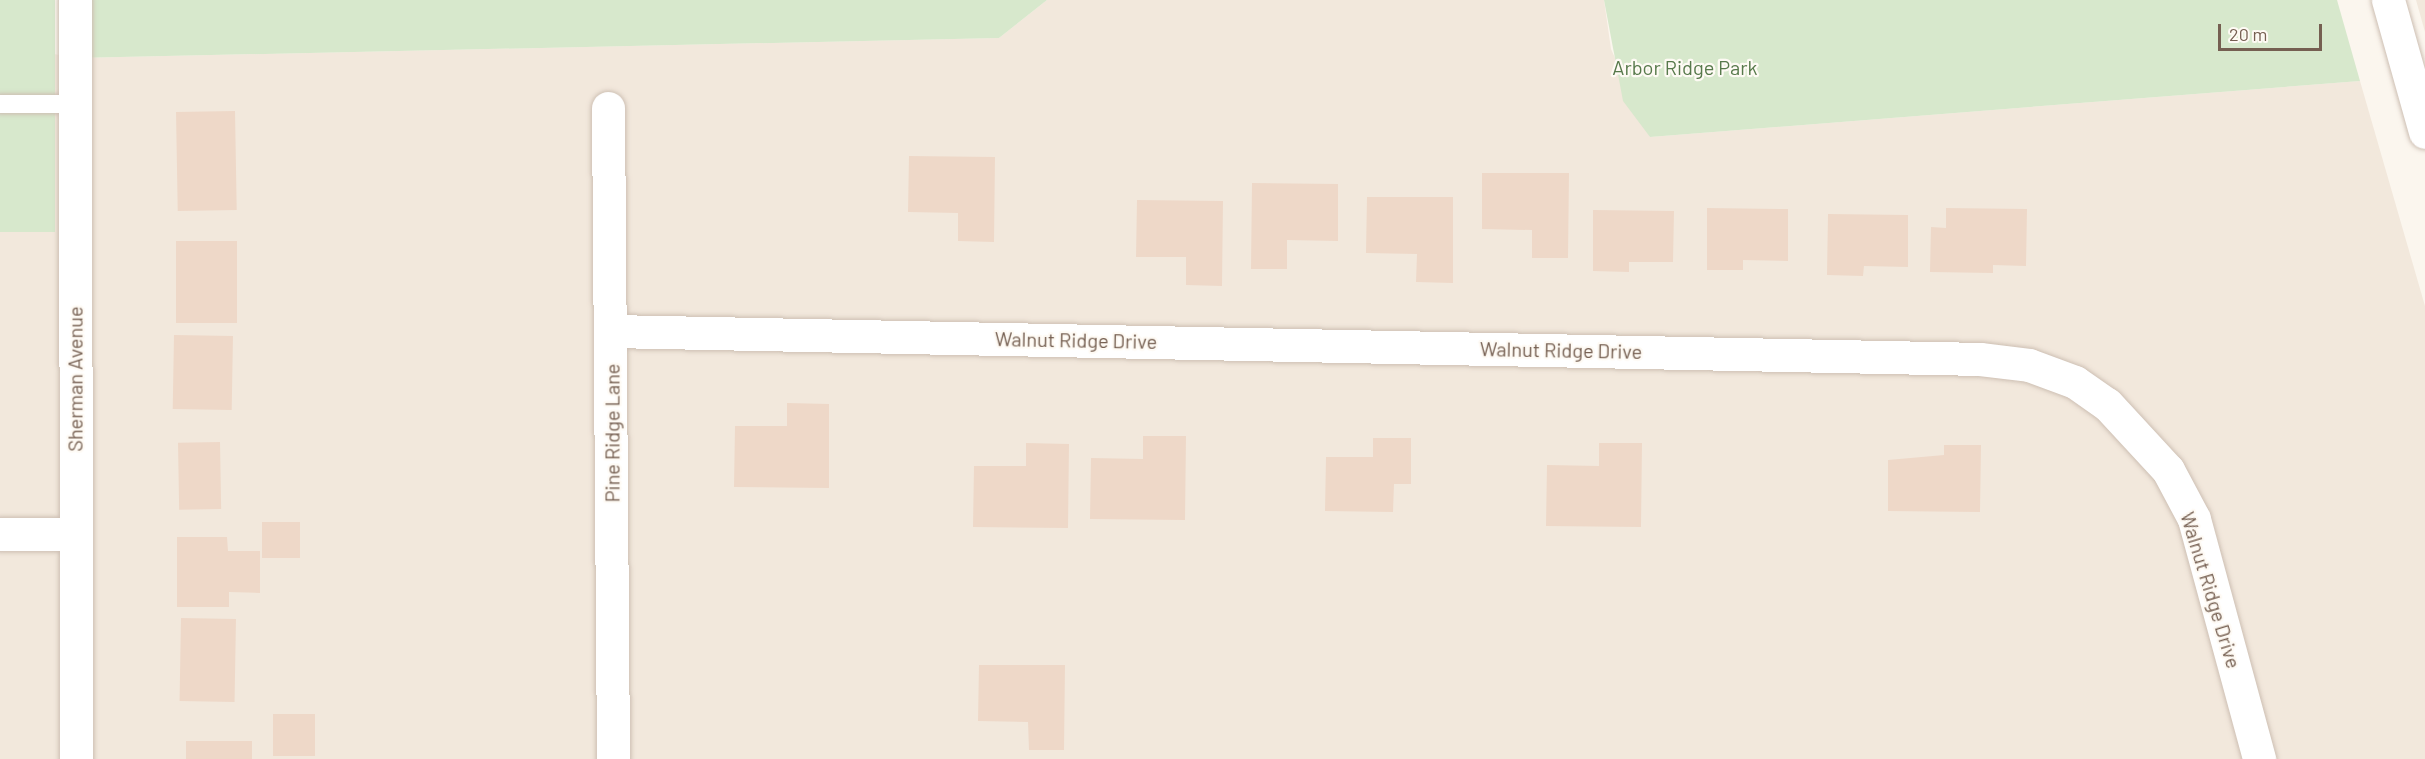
<!DOCTYPE html>
<html>
<head>
<meta charset="utf-8">
<style>
	body { margin:0 }
	#map { position:relative; width:2425px; height:759px; overflow:hidden; background:#fbf6ee; font-family:Barlow,sans-serif }
	div>[style] { position:absolute }
	.residential>* { inset:0; background:#f2e8dc }
	.green>* { inset:0; background:#d7e8cc; transform-origin:0 0 }
	.building>* { inset:0; background:#eed8c8; transform-origin:0 0 }
	.roads { filter:drop-shadow(0 0 2px #cdbfb3) drop-shadow(0 0 2px #cdbfb3) }
	.lane>* { height:18px; margin:-9px; padding:0 9px; transform-origin:9px; border-radius:9px; background:#fff }
	.street>* { height:33px; margin:-16.5px; padding:0 16.5px; transform-origin:16.5px; border-radius:16.5px; background:#fff }
	.secondary>* { height:33px; margin:-16.5px; padding:0 16.5px; transform-origin:16.5px; border-radius:16.5px; background:#fff }
	span { translate:-50% -50%; white-space:nowrap; text-align:center; line-height:1.15; -webkit-text-stroke:4.5px #fefaf4; paint-order:stroke }
	.park-label { font-size:20px; color:#57794b }
	.street-label { font-size:20px; color:#755f51 }
	.scale { position:absolute; left:2218px; top:24px; width:104px; height:27px; box-sizing:border-box; border:3px solid #755f51; border-top:0; padding-left:8px; font-size:18px; line-height:21px; white-space:nowrap; color:#755f51; -webkit-text-stroke:4px #fefaf4; paint-order:stroke }
</style>
</head>
<body>
<div id="map">
	<div class="residential">
		<i style="clip-path:polygon(1047px 0,1604px 0,1611px 49px,1650px 137px,2360px 81px,2425px 306px,2425px 759px,0 759px,0 232px,53px 232px,54px 54px,75px 58px,999px 38px)"></i>
		<i style="clip-path:polygon(2416px 0,2425px 0,2425px 32px)"></i>
	</div>
	<div class="green">
		<i style="left:0;top:0;width:55px;height:232px"></i>
		<i style="clip-path:polygon(79px 0,1047px 0,999px 38px,75px 58px)"></i>
		<i style="clip-path:polygon(1604px 0,2337px 0,2360px 81px,1650px 137px,1623px 101px)"></i>
	</div>
	<div class="building">
		<i style="left:235px;top:111px;width:99px;height:59px;rotate:89deg"></i>
		<i style="clip-path:polygon(909px 156px,995px 157px,994px 242px,958px 241px,958px 213px,908px 212px)"></i>
		<i style="clip-path:polygon(1482px 173px,1569px 173px,1568px 258px,1532px 258px,1532px 230px,1482px 229px)"></i>
		<i style="clip-path:polygon(1252px 183px,1338px 184px,1338px 241px,1287px 240px,1287px 269px,1251px 269px)"></i>
		<i style="clip-path:polygon(1367px 197px,1453px 197px,1453px 283px,1416px 282px,1417px 254px,1366px 253px)"></i>
		<i style="clip-path:polygon(1137px 200px,1223px 201px,1222px 286px,1186px 285px,1186px 257px,1136px 257px)"></i>
		<i style="clip-path:polygon(1707px 208px,1788px 209px,1788px 261px,1743px 260px,1743px 270px,1707px 270px)"></i>
		<i style="clip-path:polygon(1946px 208px,2027px 209px,2026px 266px,1993px 265px,1993px 273px,1930px 272px,1931px 227px,1946px 228px)"></i>
		<i style="clip-path:polygon(1593px 210px,1674px 211px,1673px 262px,1629px 262px,1629px 272px,1593px 271px)"></i>
		<i style="clip-path:polygon(1828px 214px,1908px 215px,1908px 267px,1864px 266px,1863px 276px,1827px 275px)"></i>
		<i style="left:176px;top:241px;width:61px;height:82px"></i>
		<i style="left:174px;top:335px;width:59px;height:74px;rotate:1deg"></i>
		<i style="clip-path:polygon(787px 403px,829px 404px,829px 488px,734px 487px,735px 426px,787px 426px)"></i>
		<i style="clip-path:polygon(1143px 436px,1186px 436px,1185px 520px,1090px 519px,1091px 458px,1143px 459px)"></i>
		<i style="clip-path:polygon(1373px 438px,1411px 438px,1411px 484px,1394px 484px,1393px 512px,1325px 511px,1326px 457px,1373px 457px)"></i>
		<i style="left:220px;top:442px;width:67px;height:42px;rotate:89deg"></i>
		<i style="clip-path:polygon(1026px 443px,1069px 444px,1068px 528px,973px 527px,974px 466px,1026px 466px)"></i>
		<i style="clip-path:polygon(1599px 443px,1642px 443px,1641px 527px,1546px 526px,1547px 465px,1599px 466px)"></i>
		<i style="clip-path:polygon(1944px 445px,1981px 445px,1980px 512px,1888px 511px,1888px 460px,1944px 455px)"></i>
		<i style="left:300px;top:522px;width:36px;height:38px;rotate:90deg"></i>
		<i style="clip-path:polygon(177px 537px,227px 537px,228px 551px,260px 551px,260px 593px,229px 592px,229px 607px,177px 607px)"></i>
		<i style="left:181px;top:618px;width:55px;height:83px;rotate:1deg"></i>
		<i style="clip-path:polygon(979px 665px,1065px 665px,1064px 750px,1029px 750px,1028px 722px,978px 721px)"></i>
		<i style="left:273px;top:714px;width:42px;height:42px"></i>
		<i style="left:186px;top:741px;width:66px;height:18px"></i>
	</div>
	<div class="roads">
		<div class="lane">
			<i style="left:0;top:104px;width:75px"></i>
		</div>
		<div class="street">
			<i style="left:608px;top:108px;width:651px;rotate:89.56deg"></i>
			<i style="left:611px;top:331px;width:1369px;rotate:1.17deg"></i>
			<i style="left:1980px;top:359px;width:49px;rotate:7deg"></i>
			<i style="left:2029px;top:365px;width:49px;rotate:20.3deg"></i>
			<i style="left:2075px;top:382px;width:39px;rotate:35deg"></i>
			<i style="left:2107px;top:404px;width:90px;rotate:47.3deg"></i>
			<i style="left:2168px;top:470px;width:55px;rotate:62deg"></i>
			<i style="left:2194px;top:519px;width:249px;rotate:74.8deg"></i>
			<i style="left:0;top:534px;width:75px"></i>
		</div>
		<div class="secondary">
			<i style="left:75px;top:0;width:759px;rotate:89.92deg"></i>
			<i style="left:2388px;top:0;width:137px;rotate:74.3deg"></i>
		</div>
	</div>
	<div class="park-label">
		<span style="left:1685px;top:67px">Arbor Ridge Park</span>
	</div>
	<div class="street-label">
		<span style="left:1076px;top:340px;rotate:1deg">Walnut Ridge Drive</span>
		<span style="left:1561px;top:350px;rotate:1deg">Walnut Ridge Drive</span>
		<span style="left:75px;top:379px;rotate:-90deg">Sherman Avenue</span>
		<span style="left:612px;top:433px;rotate:-90deg">Pine Ridge Lane</span>
		<span style="left:2211px;top:590px;rotate:73deg">Walnut Ridge Drive</span>
	</div>
	<div class="scale">20 m</div>
</div>
</body>
</html>
